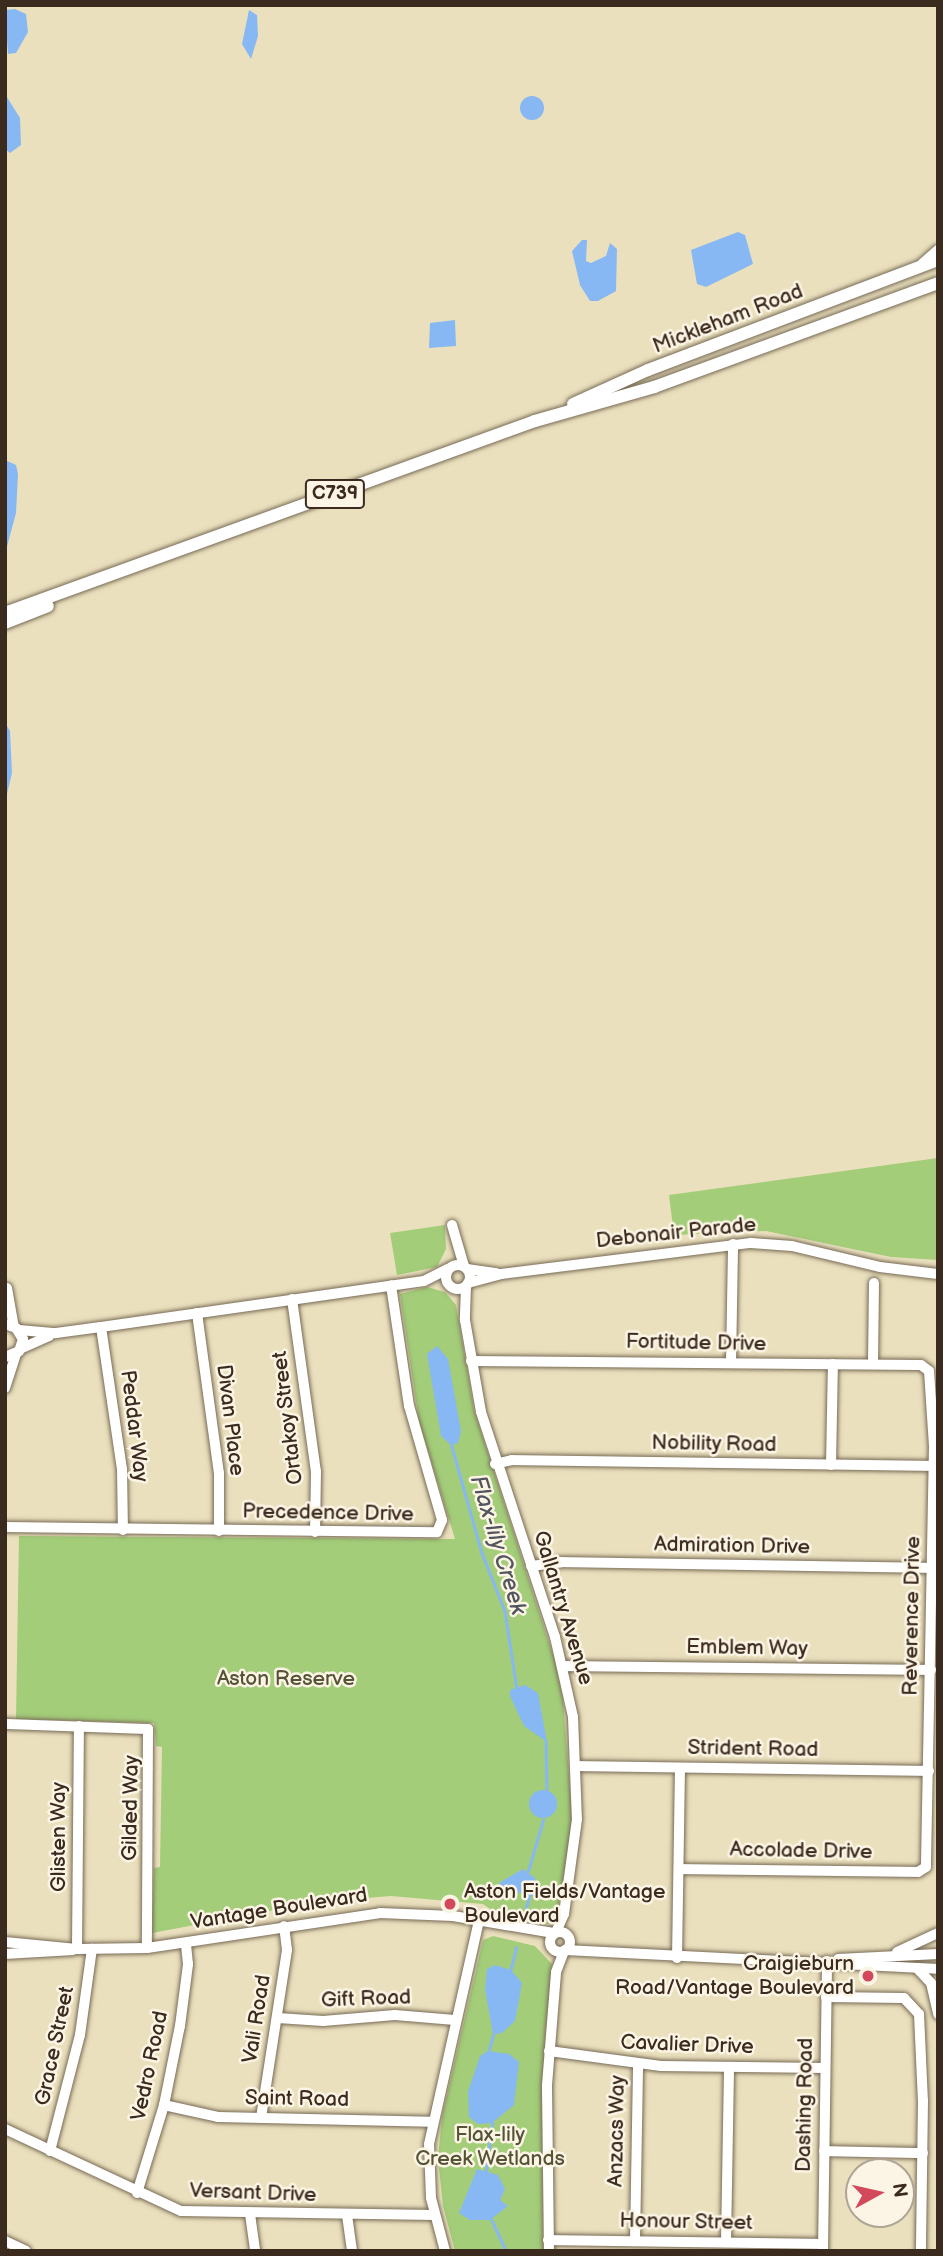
<!DOCTYPE html>
<html>
<head>
<meta charset="utf-8">
<style>
	body { margin:0 }
	#map { position:relative; width:943px; height:2256px; overflow:hidden; background:#eae0bd; font-family:"Balsamiq Sans",sans-serif }
	div>[style] { position:absolute }
	.green>* { inset:0; background:#a3cd79 }
	.water>* { inset:0; background:#87b8f3 }
	.round { border-radius:50% }
	.stream>* { height:2.5px; margin:-1.25px; padding:0 1.25px; transform-origin:1.25px; border-radius:1.25px; background:#87b8f3 }
	.roads { filter:drop-shadow(0 0 2px #786a56) drop-shadow(0 0 2px #786a56) }
	.minor>* { height:10px; margin:-5px; padding:0 5px; transform-origin:5px; border-radius:5px; background:#fff }
	.minor>.ring { margin:-5px; padding:0; box-sizing:content-box; background:none; border:10px solid #fff; border-radius:50% }
	.major>* { height:12px; margin:-6px; padding:0 6px; transform-origin:6px; border-radius:6px; background:#fff }
	.dots>* { width:19px; height:19px; translate:-50% -50%; box-sizing:border-box; border:4px solid #fcf5e5; border-radius:50% }
	span { translate:-50% -50%; white-space:nowrap; text-align:center; line-height:1.15; -webkit-text-stroke:5px #fcf5e5; paint-order:stroke }
	.shield-label span { padding:2px 5px; background:#fcf5e5; border:2px solid; border-radius:5px; -webkit-text-stroke-width:0 }
	.shield-label { font-size:19px; color:#3b2a1e; font-weight:700 }
	.street-label { font-size:21px; color:#3b2a1e }
	.park-label { font-size:21px; color:#555335 }
	.poi-label { font-size:21px; color:#3b2a1e }
	.left { translate:0 -50%; text-align:left }
	.right { translate:-100% -50%; text-align:right }
	.water-label { font-size:23px; color:#52555e; font-style:italic }
	.frame { position:absolute; inset:0; border:7px solid #3b2a1e; pointer-events:none }
	.north { position:absolute; left:845px; top:2158px; width:70px; height:70px; box-sizing:border-box; background:#fcf5e5; border:2px solid #afa495; border-radius:50%; rotate:82deg; font-size:19px; font-weight:700; line-height:28px; text-align:center; color:#3b2a1e }
	.north::after { content:''; display:block; margin:auto; width:24px; height:32px; background:#d1495b; clip-path:polygon(50% 0,100% 100%,50% 72%,0 100%) }
</style>
</head>
<body>
<div id="map">
	<div class="green">
		<i style="clip-path:polygon(938px 1158px,938px 1260px,891px 1257px,766px 1231px,674px 1235px,669px 1195px)"></i>
		<i style="clip-path:polygon(445px 1225px,446px 1249px,437px 1267px,397px 1275px,390px 1233px)"></i>
		<i style="clip-path:polygon(427px 1287px,445px 1292px,456px 1305px,474px 1410px,555px 1661px,563px 1700px,573px 1827px,556px 1919px,548px 1924px,493px 1911px,483px 1904px,391px 1896px,318px 1902px,152px 1933px,154px 1868px,160px 1867px,162px 1747px,156px 1746px,154px 1723px,16px 1719px,19px 1536px,455px 1539px,419px 1421px,400px 1294px)"></i>
		<i style="clip-path:polygon(493px 1936px,535px 1946px,552px 1964px,542px 2091px,543px 2251px,455px 2251px,443px 2206px,438px 2158px,442px 2117px,483px 1940px)"></i>
	</div>
	<div class="water">
		<i style="clip-path:polygon(15px 9px,26px 14px,28px 32px,16px 53px,8px 54px,5px 10px)"></i>
		<i style="clip-path:polygon(249px 10px,257px 15px,258px 36px,251px 59px,242px 44px)"></i>
		<i style="clip-path:polygon(5px 94px,20px 118px,21px 145px,10px 153px,5px 149px)"></i>
		<i class="round" style="left:520px;top:96px;width:24px;height:24px"></i>
		<i style="clip-path:polygon(738px 232px,745px 235px,753px 264px,706px 287px,697px 284px,691px 250px)"></i>
		<i style="clip-path:polygon(582px 240px,587px 240px,586px 261px,591px 263px,606px 256px,610px 243px,617px 249px,616px 291px,598px 301px,590px 301px,580px 285px,572px 251px)"></i>
		<i style="clip-path:polygon(455px 320px,456px 346px,429px 348px,430px 323px)"></i>
		<i style="clip-path:polygon(5px 460px,16px 465px,18px 474px,16px 513px,5px 554px)"></i>
		<i style="clip-path:polygon(5px 723px,10px 731px,12px 773px,5px 802px)"></i>
		<i style="clip-path:polygon(437px 1346px,448px 1359px,461px 1431px,458px 1443px,451px 1445px,441px 1436px,427px 1354px)"></i>
		<i style="clip-path:polygon(525px 1685px,538px 1693px,547px 1742px,524px 1726px,510px 1696px,510px 1690px)"></i>
		<i class="round" style="left:529px;top:1790px;width:28px;height:28px"></i>
		<i style="clip-path:polygon(523px 1869px,535px 1878px,538px 1897px,507px 1890px,499px 1883px)"></i>
		<i style="clip-path:polygon(495px 1965px,511px 1970px,522px 1983px,515px 2021px,502px 2033px,493px 2034px,485px 1990px,487px 1969px)"></i>
		<i style="clip-path:polygon(488px 2051px,509px 2054px,519px 2062px,514px 2105px,492px 2123px,478px 2124px,469px 2117px,468px 2092px,480px 2056px)"></i>
		<i style="clip-path:polygon(477px 2169px,498px 2175px,505px 2189px,500px 2200px,508px 2206px,490px 2220px,470px 2220px,459px 2213px)"></i>
	</div>
	<div class="stream">
		<i style="left:451px;top:1443px;width:114px;rotate:74.3deg"></i>
		<i style="left:482px;top:1553px;width:62px;rotate:68.4deg"></i>
		<i style="left:505px;top:1611px;width:79px;rotate:81.3deg"></i>
		<i style="left:546px;top:1740px;width:49px;rotate:88.8deg"></i>
		<i style="left:528px;top:1871px;width:53px;rotate:-73.6deg"></i>
		<i style="left:525px;top:1913px;width:18px;rotate:-77deg"></i>
		<i style="left:510px;top:1972px;width:25px;rotate:-76deg"></i>
		<i style="left:488px;top:2053px;width:22px;rotate:-74deg"></i>
		<i style="left:486px;top:2171px;width:49px;rotate:-83deg"></i>
		<i style="left:490px;top:2216px;width:38px;rotate:65deg"></i>
	</div>
	<div class="roads">
		<div class="minor">
			<i style="left:923px;top:263px;width:20px;rotate:-41deg"></i>
			<i style="left:452px;top:1225px;width:43px;rotate:73.7deg"></i>
			<i class="ring" style="left:446px;top:1265px;width:14px;height:14px"></i>
			<i style="left:467px;top:1269px;width:30px;rotate:8deg"></i>
			<i style="left:468px;top:1283px;width:34px;rotate:-15deg"></i>
			<i style="left:501px;top:1274px;width:252px;rotate:-7.1deg"></i>
			<i style="left:751px;top:1243px;width:41px;rotate:4.2deg"></i>
			<i style="left:792px;top:1246px;width:90px;rotate:13.4deg"></i>
			<i style="left:880px;top:1267px;width:58px;rotate:6.9deg"></i>
			<i style="left:466px;top:1286px;width:34px;rotate:92deg"></i>
			<i style="left:465px;top:1320px;width:93px;rotate:80.1deg"></i>
			<i style="left:481px;top:1412px;width:237px;rotate:71.8deg"></i>
			<i style="left:555px;top:1637px;width:82px;rotate:77.3deg"></i>
			<i style="left:573px;top:1717px;width:102px;rotate:87.8deg"></i>
			<i style="left:577px;top:1819px;width:96px;rotate:97.8deg"></i>
			<i style="left:564px;top:1914px;width:20px;rotate:114deg"></i>
			<i style="left:7px;top:1288px;width:39px;rotate:80deg"></i>
			<i style="left:292px;top:1299px;width:174px;rotate:82.1deg"></i>
			<i style="left:316px;top:1471px;width:61px;rotate:90.9deg"></i>
			<i style="left:197px;top:1313px;width:162px;rotate:82.2deg"></i>
			<i style="left:219px;top:1473px;width:58px;rotate:90deg"></i>
			<i style="left:5px;top:1324px;width:12px;rotate:20deg"></i>
			<i style="left:16px;top:1328px;width:13px;rotate:58deg"></i>
			<i style="left:23px;top:1339px;width:13px;rotate:108deg"></i>
			<i style="left:19px;top:1351px;width:15px;rotate:157deg"></i>
			<i style="left:101px;top:1327px;width:144px;rotate:81.6deg"></i>
			<i style="left:122px;top:1469px;width:61px;rotate:89.1deg"></i>
			<i style="left:19px;top:1330px;width:37px;rotate:5deg"></i>
			<i style="left:56px;top:1333px;width:45px;rotate:-7.6deg"></i>
			<i style="left:101px;top:1327px;width:326px;rotate:-8.1deg"></i>
			<i style="left:424px;top:1281px;width:27px;rotate:-27deg"></i>
			<i style="left:20px;top:1349px;width:32px;rotate:-24deg"></i>
			<i style="left:471px;top:1361px;width:450px;rotate:0.5deg"></i>
			<i style="left:921px;top:1365px;width:10px;rotate:37deg"></i>
			<i style="left:929px;top:1371px;width:75px;rotate:86.2deg"></i>
			<i style="left:934px;top:1446px;width:421px;rotate:91.1deg"></i>
			<i style="left:926px;top:1867px;width:9px;rotate:148deg"></i>
			<i style="left:918px;top:1872px;width:239px;rotate:-179.3deg"></i>
			<i style="left:731px;top:1363px;width:119px;rotate:-89deg"></i>
			<i style="left:873px;top:1364px;width:81px;rotate:-89.3deg"></i>
			<i style="left:5px;top:1388px;width:36px;rotate:-72deg"></i>
			<i style="left:495px;top:1464px;width:17px;rotate:-13deg"></i>
			<i style="left:512px;top:1460px;width:421px;rotate:0.8deg"></i>
			<i style="left:831px;top:1465px;width:101px;rotate:-88.9deg"></i>
			<i style="left:5px;top:1527px;width:432px;rotate:0.7deg"></i>
			<i style="left:437px;top:1532px;width:13px;rotate:-67deg"></i>
			<i style="left:442px;top:1520px;width:119px;rotate:-106.1deg"></i>
			<i style="left:409px;top:1406px;width:122px;rotate:-98.5deg"></i>
			<i style="left:531px;top:1566px;width:31px;rotate:-7deg"></i>
			<i style="left:562px;top:1562px;width:370px;rotate:0.9deg"></i>
			<i style="left:563px;top:1666px;width:368px;rotate:0.6deg"></i>
			<i style="left:5px;top:1724px;width:143px;rotate:2deg"></i>
			<i style="left:148px;top:1729px;width:219px;rotate:90.3deg"></i>
			<i style="left:577px;top:1766px;width:352px;rotate:0.8deg"></i>
			<i class="ring" style="left:550px;top:1932px;width:10px;height:10px"></i>
			<i style="left:5px;top:1942px;width:72px;rotate:5.6deg"></i>
			<i style="left:77px;top:1949px;width:70px;rotate:-0.8deg"></i>
			<i style="left:147px;top:1948px;width:236px;rotate:-8.5deg"></i>
			<i style="left:380px;top:1913px;width:73px;rotate:2.4deg"></i>
			<i style="left:453px;top:1916px;width:102px;rotate:9.6deg"></i>
			<i style="left:77px;top:1949px;width:223px;rotate:-89.5deg"></i>
			<i style="left:565px;top:1950px;width:373px;rotate:2.9deg"></i>
			<i style="left:897px;top:1952px;width:45px;rotate:-24.9deg"></i>
			<i style="left:5px;top:1954px;width:68px;rotate:-3.4deg"></i>
			<i style="left:677px;top:1958px;width:190px;rotate:-89.1deg"></i>
			<i style="left:838px;top:1959px;width:100px;rotate:-2.9deg"></i>
			<i style="left:917px;top:1968px;width:21px;rotate:47deg"></i>
			<i style="left:931px;top:1983px;width:32px;rotate:77deg"></i>
			<i style="left:826px;top:1997px;width:78px;rotate:0.7deg"></i>
			<i style="left:904px;top:1998px;width:22px;rotate:47deg"></i>
			<i style="left:919px;top:2014px;width:87px;rotate:87.4deg"></i>
			<i style="left:923px;top:2101px;width:150px;rotate:90.8deg"></i>
			<i style="left:278px;top:2018px;width:45px;rotate:3.8deg"></i>
			<i style="left:323px;top:2021px;width:72px;rotate:-4.8deg"></i>
			<i style="left:395px;top:2015px;width:60px;rotate:4.8deg"></i>
			<i style="left:549px;top:2051px;width:113px;rotate:7.6deg"></i>
			<i style="left:661px;top:2066px;width:164px;rotate:0.7deg"></i>
			<i style="left:164px;top:2105px;width:55px;rotate:12.5deg"></i>
			<i style="left:218px;top:2117px;width:213px;rotate:1.3deg"></i>
			<i style="left:261px;top:2118px;width:170px;rotate:-81.2deg"></i>
			<i style="left:287px;top:1950px;width:24px;rotate:-97deg"></i>
			<i style="left:5px;top:2129px;width:194px;rotate:25deg"></i>
			<i style="left:181px;top:2211px;width:253px;rotate:0.9deg"></i>
			<i style="left:50px;top:2151px;width:120px;rotate:-75.5deg"></i>
			<i style="left:80px;top:2035px;width:87px;rotate:-82.1deg"></i>
			<i style="left:824px;top:2151px;width:99px;rotate:1.2deg"></i>
			<i style="left:137px;top:2193px;width:92px;rotate:-72.9deg"></i>
			<i style="left:164px;top:2105px;width:81px;rotate:-78.6deg"></i>
			<i style="left:180px;top:2026px;width:63px;rotate:-82.6deg"></i>
			<i style="left:188px;top:1964px;width:20px;rotate:-96deg"></i>
			<i style="left:250px;top:2214px;width:37px;rotate:82deg"></i>
			<i style="left:347px;top:2215px;width:36px;rotate:82deg"></i>
			<i style="left:548px;top:2240px;width:275px;rotate:0.8deg"></i>
			<i style="left:5px;top:2241px;width:23px;rotate:25deg"></i>
			<i style="left:635px;top:2241px;width:177px;rotate:-89deg"></i>
			<i style="left:726px;top:2242px;width:175px;rotate:-89deg"></i>
			<i style="left:445px;top:2251px;width:55px;rotate:-104.8deg"></i>
			<i style="left:431px;top:2198px;width:54px;rotate:-92.1deg"></i>
			<i style="left:429px;top:2144px;width:230px;rotate:-77.4deg"></i>
			<i style="left:549px;top:2251px;width:166px;rotate:-90.7deg"></i>
			<i style="left:547px;top:2085px;width:113px;rotate:-85.4deg"></i>
			<i style="left:556px;top:1972px;width:22px;rotate:-69deg"></i>
			<i style="left:823px;top:2251px;width:290px;rotate:-89.2deg"></i>
		</div>
		<div class="major">
			<i style="left:573px;top:404px;width:82px;rotate:-24.4deg"></i>
			<i style="left:648px;top:370px;width:310px;rotate:-20.8deg"></i>
			<i style="left:5px;top:613px;width:564px;rotate:-19.91deg"></i>
			<i style="left:535px;top:421px;width:124px;rotate:-15.9deg"></i>
			<i style="left:654px;top:387px;width:302px;rotate:-20.1deg"></i>
			<i style="left:5px;top:623px;width:46px;rotate:-21.6deg"></i>
		</div>
	</div>
	<div class="dots">
		<i style="left:450px;top:1904px;background:#d1495b"></i>
		<i style="left:868px;top:1976px;background:#d1495b"></i>
	</div>
	<div class="shield-label">
		<span style="left:335px;top:494px">C739</span>
	</div>
	<div class="street-label">
		<span style="left:728px;top:319px;rotate:-21deg">Mickleham Road</span>
		<span style="left:676px;top:1233px;rotate:-6deg">Debonair Parade</span>
		<span style="left:696px;top:1343px;rotate:1deg">Fortitude Drive</span>
		<span style="left:288px;top:1418px;rotate:-97deg">Ortakoy Street</span>
		<span style="left:230px;top:1420px;rotate:83deg">Divan Place</span>
		<span style="left:134px;top:1426px;rotate:83deg">Peddar Way</span>
		<span style="left:714px;top:1444px;rotate:1deg">Nobility Road</span>
		<span style="left:328px;top:1513px;rotate:1deg">Precedence Drive</span>
		<span style="left:732px;top:1546px;rotate:1deg">Admiration Drive</span>
		<span style="left:563px;top:1608px;rotate:73deg">Gallantry Avenue</span>
		<span style="left:912px;top:1616px;rotate:-89deg">Reverence Drive</span>
		<span style="left:747px;top:1648px;rotate:1deg">Emblem Way</span>
		<span style="left:753px;top:1749px;rotate:1deg">Strident Road</span>
		<span style="left:131px;top:1808px;rotate:-89deg">Gilded Way</span>
		<span style="left:59px;top:1837px;rotate:-90deg">Glisten Way</span>
		<span style="left:801px;top:1851px;rotate:1deg">Accolade Drive</span>
		<span style="left:279px;top:1909px;rotate:-9deg">Vantage Boulevard</span>
		<span style="left:366px;top:1999px;rotate:-2deg">Gift Road</span>
		<span style="left:257px;top:2019px;rotate:-81deg">Vali Road</span>
		<span style="left:687px;top:2045px;rotate:2deg">Cavalier Drive</span>
		<span style="left:55px;top:2046px;rotate:-78deg">Grace Street</span>
		<span style="left:150px;top:2066px;rotate:-78deg">Vedro Road</span>
		<span style="left:297px;top:2099px;rotate:1deg">Saint Road</span>
		<span style="left:805px;top:2105px;rotate:-89deg">Dashing Road</span>
		<span style="left:617px;top:2131px;rotate:-89deg">Anzacs Way</span>
		<span style="left:253px;top:2193px;rotate:2deg">Versant Drive</span>
		<span style="left:686px;top:2222px;rotate:1deg">Honour Street</span>
	</div>
	<div class="park-label">
		<span style="left:286px;top:1679px">Aston Reserve</span>
		<span style="left:490px;top:2147px">Flax-lily<br>Creek Wetlands</span>
	</div>
	<div class="poi-label">
		<span class="left" style="left:464px;top:1904px">Aston Fields/Vantage<br>Boulevard</span>
		<span class="right" style="left:854px;top:1976px">Craigieburn<br>Road/Vantage Boulevard</span>
	</div>
	<div class="water-label">
		<span style="left:498px;top:1545px;rotate:73deg">Flax-lily Creek</span>
	</div>
	<div class="frame"></div>
	<div class="north">N</div>
</div>
</body>
</html>
